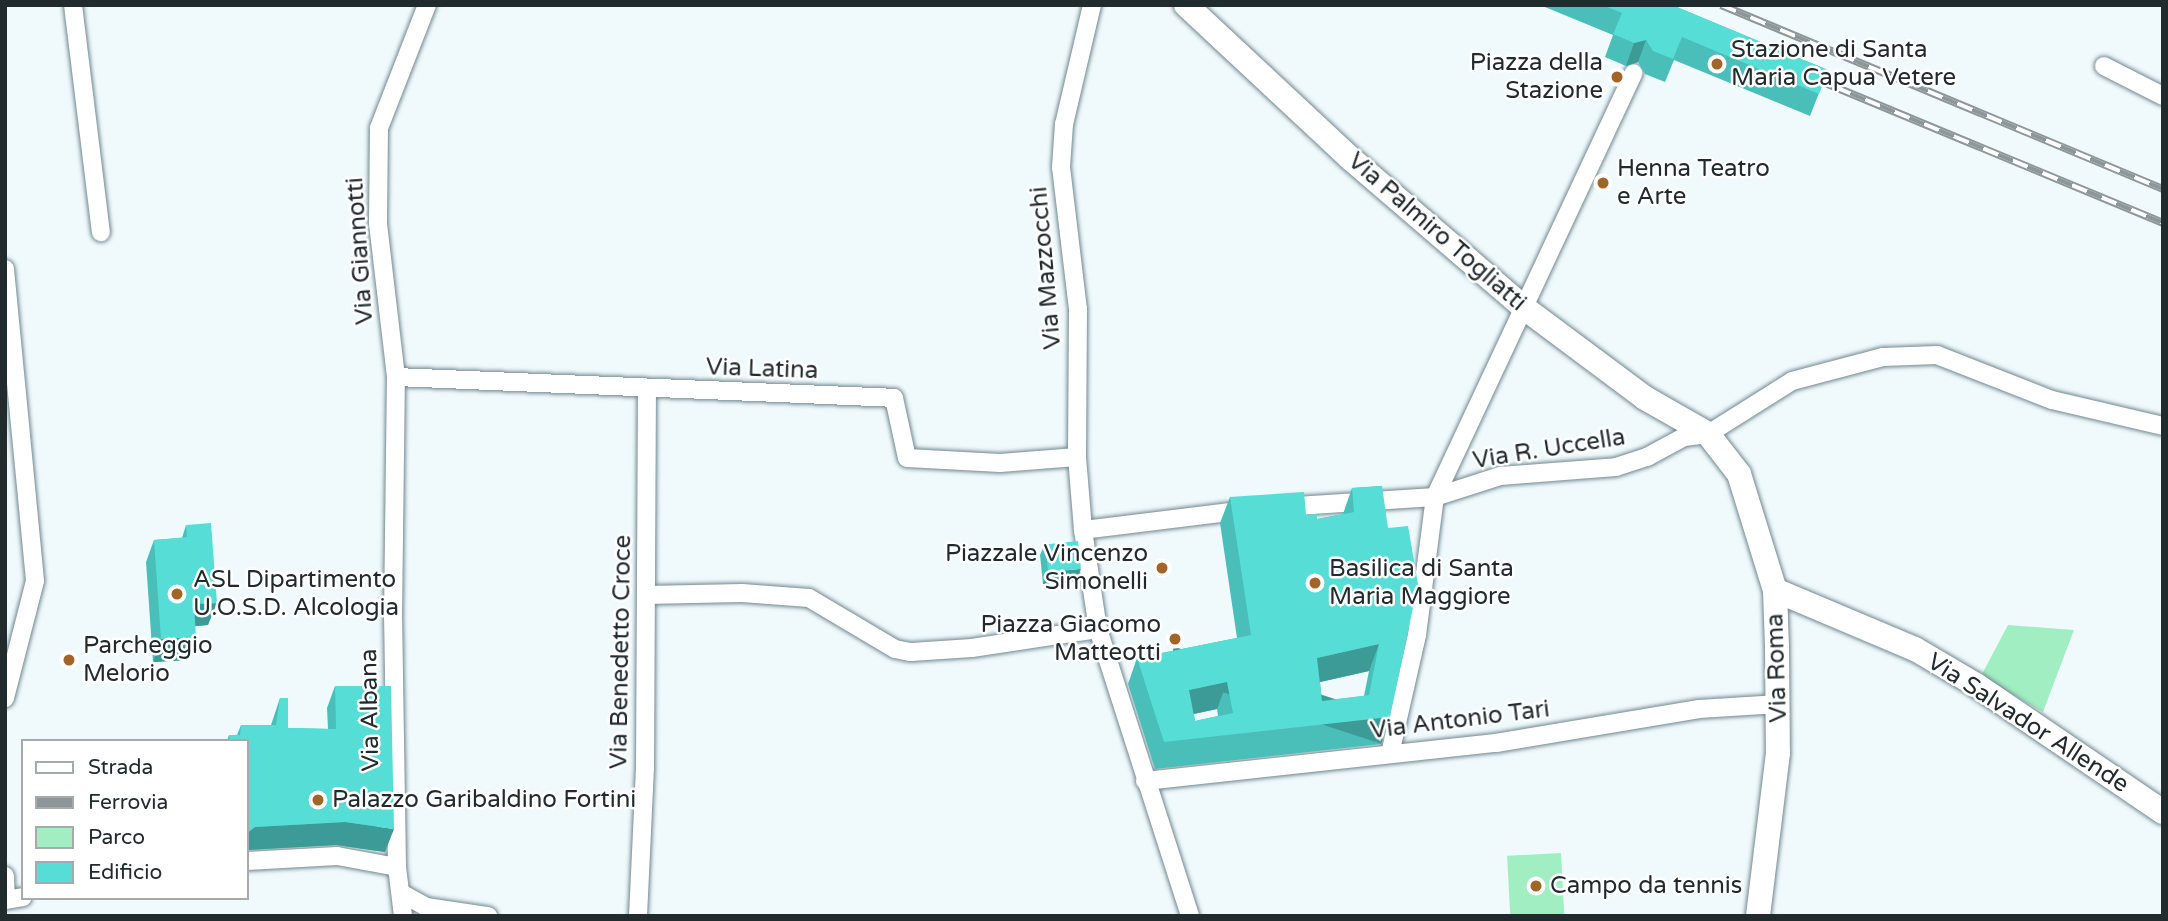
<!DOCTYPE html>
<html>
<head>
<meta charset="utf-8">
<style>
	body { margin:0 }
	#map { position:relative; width:2168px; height:921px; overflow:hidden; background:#f0fafd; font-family:"Varela Round",sans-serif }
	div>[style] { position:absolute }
	.green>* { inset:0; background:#a1eec2; transform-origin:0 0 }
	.roads { filter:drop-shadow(0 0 2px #71878f) drop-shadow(0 0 2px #71878f) }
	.street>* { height:18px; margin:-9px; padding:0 9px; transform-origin:9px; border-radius:9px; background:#fff }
	.secondary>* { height:24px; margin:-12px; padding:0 12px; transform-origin:12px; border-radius:12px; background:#fff }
	.rail>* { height:8px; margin-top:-4px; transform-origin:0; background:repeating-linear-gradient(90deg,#fff 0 16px,#8d9699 0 32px); box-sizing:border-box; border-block:2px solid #8d9699 }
	.wall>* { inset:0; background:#4abeb8 }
	.shaded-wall>* { inset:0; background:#3c9b96; transform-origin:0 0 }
	.building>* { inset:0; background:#56ddd6; transform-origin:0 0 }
	.dots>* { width:19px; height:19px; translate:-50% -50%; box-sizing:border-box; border:4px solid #fff; border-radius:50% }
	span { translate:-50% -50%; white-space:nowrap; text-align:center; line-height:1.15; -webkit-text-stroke:5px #fff; paint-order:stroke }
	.poi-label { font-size:24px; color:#212a2d }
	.left { translate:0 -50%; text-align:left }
	.right { translate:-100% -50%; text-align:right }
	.street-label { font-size:24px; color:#212a2d }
	.frame { position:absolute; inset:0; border:7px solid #212a2d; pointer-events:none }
	.legend { position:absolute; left:21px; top:739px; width:228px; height:161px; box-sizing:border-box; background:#fff; border:2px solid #a6aaab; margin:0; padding:9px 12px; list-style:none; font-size:21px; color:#212a2d }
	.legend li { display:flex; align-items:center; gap:14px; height:35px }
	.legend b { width:35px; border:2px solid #a6aaab }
</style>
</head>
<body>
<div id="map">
	<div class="green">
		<i style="clip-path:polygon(2008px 625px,2074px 630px,2043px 712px,1981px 676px)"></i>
		<i style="left:1561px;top:853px;width:63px;height:54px;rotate:87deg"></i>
	</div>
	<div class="roads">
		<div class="street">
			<i style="left:73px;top:5px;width:229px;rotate:83deg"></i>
			<i style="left:1092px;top:5px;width:122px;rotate:103.2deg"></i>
			<i style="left:1064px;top:124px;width:43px;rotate:94deg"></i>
			<i style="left:1061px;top:167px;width:143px;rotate:83.2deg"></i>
			<i style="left:1078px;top:309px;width:148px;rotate:90.4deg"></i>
			<i style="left:1077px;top:457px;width:73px;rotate:85.3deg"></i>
			<i style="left:1083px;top:530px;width:100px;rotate:81.4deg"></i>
			<i style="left:1098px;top:629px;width:301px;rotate:72.2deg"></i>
			<i style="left:2104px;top:66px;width:66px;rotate:27deg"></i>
			<i style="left:5px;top:269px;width:313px;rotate:84.5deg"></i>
			<i style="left:35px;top:581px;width:121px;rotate:104.4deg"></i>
			<i style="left:396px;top:377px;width:498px;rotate:2.4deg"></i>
			<i style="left:894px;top:398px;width:61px;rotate:77.8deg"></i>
			<i style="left:907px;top:458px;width:93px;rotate:3.1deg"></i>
			<i style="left:1000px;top:463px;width:77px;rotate:-4.5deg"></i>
			<i style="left:1281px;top:507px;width:154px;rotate:-3.7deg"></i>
			<i style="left:1435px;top:497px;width:68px;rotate:-17.9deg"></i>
			<i style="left:1500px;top:476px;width:116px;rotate:-4.4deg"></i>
			<i style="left:1616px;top:467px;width:33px;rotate:-18deg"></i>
			<i style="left:1647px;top:457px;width:42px;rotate:-28.4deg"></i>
			<i style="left:1684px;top:437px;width:24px;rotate:-7deg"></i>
			<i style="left:1708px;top:434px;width:99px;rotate:-32.2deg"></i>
			<i style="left:1792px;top:381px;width:94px;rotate:-14.8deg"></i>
			<i style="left:1883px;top:357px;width:54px;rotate:-2.1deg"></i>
			<i style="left:1937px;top:355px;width:123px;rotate:21.4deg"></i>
			<i style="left:2052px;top:400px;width:114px;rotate:13.2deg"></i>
			<i style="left:1083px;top:530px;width:164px;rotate:-7deg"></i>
			<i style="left:646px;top:595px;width:96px;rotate:-1.2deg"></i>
			<i style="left:742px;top:593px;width:67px;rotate:4.3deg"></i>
			<i style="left:809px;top:598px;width:100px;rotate:30.7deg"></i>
			<i style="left:895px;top:649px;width:16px;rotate:11deg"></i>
			<i style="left:911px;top:652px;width:61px;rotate:-3.8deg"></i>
			<i style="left:972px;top:648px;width:127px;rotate:-8.6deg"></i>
			<i style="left:1390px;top:754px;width:122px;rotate:-77.2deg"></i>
			<i style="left:1417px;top:635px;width:139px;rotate:-82.6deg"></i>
			<i style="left:1435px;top:497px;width:468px;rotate:-64.9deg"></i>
			<i style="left:1145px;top:781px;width:353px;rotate:-6.2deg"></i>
			<i style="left:1496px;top:743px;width:206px;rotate:-9.5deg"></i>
			<i style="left:1699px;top:709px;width:80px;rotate:-3.6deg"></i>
			<i style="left:247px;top:861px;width:90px;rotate:-3.2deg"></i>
			<i style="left:337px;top:856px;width:61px;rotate:10.4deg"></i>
			<i style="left:5px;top:876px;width:24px;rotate:88deg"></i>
			<i style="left:403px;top:894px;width:26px;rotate:29deg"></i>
			<i style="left:426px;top:907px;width:63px;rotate:8.3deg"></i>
			<i style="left:5px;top:900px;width:18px;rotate:-9deg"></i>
			<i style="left:403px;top:916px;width:49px;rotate:-97deg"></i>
			<i style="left:397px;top:867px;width:249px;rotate:-90.9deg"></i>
			<i style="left:393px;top:618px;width:241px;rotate:-89.3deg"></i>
			<i style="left:396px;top:377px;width:155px;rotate:-96.7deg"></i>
			<i style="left:378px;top:223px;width:95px;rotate:-89.4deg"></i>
			<i style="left:379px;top:128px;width:132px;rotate:-68.7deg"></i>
			<i style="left:638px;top:916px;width:148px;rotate:-87.3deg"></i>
			<i style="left:645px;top:768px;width:379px;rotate:-89.7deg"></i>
		</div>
		<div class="secondary">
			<i style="left:1186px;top:5px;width:224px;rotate:43deg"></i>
			<i style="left:1350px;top:158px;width:228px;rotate:40.7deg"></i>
			<i style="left:1523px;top:307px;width:152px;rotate:36.7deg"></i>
			<i style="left:1645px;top:398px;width:73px;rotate:29.7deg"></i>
			<i style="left:1708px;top:434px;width:51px;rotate:52.2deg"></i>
			<i style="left:1739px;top:474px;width:121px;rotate:72.8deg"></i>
			<i style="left:1775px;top:590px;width:57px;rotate:88deg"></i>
			<i style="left:1777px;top:647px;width:106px;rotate:89.5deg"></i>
			<i style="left:1778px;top:753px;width:164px;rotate:97deg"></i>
			<i style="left:1775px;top:590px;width:152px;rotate:22.9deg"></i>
			<i style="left:1915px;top:649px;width:71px;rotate:30.5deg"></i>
			<i style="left:1976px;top:685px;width:226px;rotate:34.2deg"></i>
		</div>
	</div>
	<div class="rail">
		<i style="left:1721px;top:5px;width:479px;rotate:22.6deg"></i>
		<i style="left:1806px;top:75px;width:386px;rotate:22.5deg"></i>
	</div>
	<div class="wall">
		<i style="clip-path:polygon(1540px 5px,1672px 5px,1828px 70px,1810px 116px,1674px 60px,1665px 82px,1645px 74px,1638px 62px,1626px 66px,1605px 57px,1613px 35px)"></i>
		<i style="clip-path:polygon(evenodd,1382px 486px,1381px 744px,1155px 769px,1128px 684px,1137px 658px,1237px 638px,1220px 523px,1230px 497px,1306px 515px,1317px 519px,1343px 514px,1352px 488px,1382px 486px,1369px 671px,1364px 696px,1322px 701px,1320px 682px,1369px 671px,1382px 486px,1217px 709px,1218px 716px,1195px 721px,1194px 714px,1217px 709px)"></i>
		<i style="clip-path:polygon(186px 525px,208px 625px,195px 626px,188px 660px,153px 662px,146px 562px,154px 540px,182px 538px)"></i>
		<i style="clip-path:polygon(1045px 544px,1076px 581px,1043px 584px,1040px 555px)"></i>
		<i style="clip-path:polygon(335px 686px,385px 852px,336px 845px,247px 850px,247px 741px,227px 741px,229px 735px,237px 735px,241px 725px,271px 725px,280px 698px,288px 728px,328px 729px,327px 708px)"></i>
	</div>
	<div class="shaded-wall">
		<i style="clip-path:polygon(1646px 40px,1638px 62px,1626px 66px,1634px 43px)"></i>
		<i style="clip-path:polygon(1081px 569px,1076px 581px,1043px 584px,1047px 572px)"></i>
		<i style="clip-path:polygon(217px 603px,208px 625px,186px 627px,194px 604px)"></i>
		<i style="clip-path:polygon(196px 637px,188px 660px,153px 662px,161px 639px)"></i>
		<i style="clip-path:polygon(1379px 644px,1369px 671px,1307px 685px,1317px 658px)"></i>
		<i style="clip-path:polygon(1227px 682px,1217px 709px,1179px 717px,1189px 690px)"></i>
		<i style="left:1390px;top:717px;width:28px;height:227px;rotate:108deg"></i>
		<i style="clip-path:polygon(345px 822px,394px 829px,385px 852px,336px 845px,247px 850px,247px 833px,255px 827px)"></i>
	</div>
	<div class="building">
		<i style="clip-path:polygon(1602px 5px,1672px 5px,1828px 70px,1819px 94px,1682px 37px,1673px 59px,1653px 51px,1646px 40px,1634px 43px,1613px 34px,1622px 13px)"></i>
		<i style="clip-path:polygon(evenodd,1382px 486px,1388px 528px,1408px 526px,1418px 584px,1390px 717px,1164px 742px,1137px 658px,1251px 635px,1230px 497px,1304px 492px,1306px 515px,1317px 514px,1317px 519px,1354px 512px,1352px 488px,1382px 486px,1379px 644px,1369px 695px,1322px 701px,1317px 658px,1379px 644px,1382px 486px,1227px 682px,1233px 713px,1195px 721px,1189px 690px,1227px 682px)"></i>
		<i style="clip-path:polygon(211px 523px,217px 603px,194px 604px,196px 637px,161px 639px,154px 540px,187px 537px,186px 525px)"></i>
		<i style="left:1078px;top:541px;width:28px;height:33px;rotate:84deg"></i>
		<i style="clip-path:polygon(335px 686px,391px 686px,394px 829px,345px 822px,255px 827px,247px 833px,247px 741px,230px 741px,229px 735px,240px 735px,241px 725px,276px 725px,280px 698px,288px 698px,288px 728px,336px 729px)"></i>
	</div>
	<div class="dots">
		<i style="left:1717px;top:64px;background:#a16627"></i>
		<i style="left:1617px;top:77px;background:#a16627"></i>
		<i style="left:1603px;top:183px;background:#a16627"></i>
		<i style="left:1162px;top:568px;background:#a16627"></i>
		<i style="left:1315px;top:583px;background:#a16627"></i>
		<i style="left:177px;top:594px;background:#a16627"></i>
		<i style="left:1175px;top:639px;background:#a16627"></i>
		<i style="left:69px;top:660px;background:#a16627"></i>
		<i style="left:318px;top:800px;background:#a16627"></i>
		<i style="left:1536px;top:886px;background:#a16627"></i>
	</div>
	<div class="poi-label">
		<span class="left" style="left:1731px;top:64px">Stazione di Santa<br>Maria Capua Vetere</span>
		<span class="right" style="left:1603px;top:77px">Piazza della<br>Stazione</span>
		<span class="left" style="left:1617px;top:183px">Henna Teatro<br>e Arte</span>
		<span class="right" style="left:1148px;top:568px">Piazzale Vincenzo<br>Simonelli</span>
		<span class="left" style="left:1329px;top:583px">Basilica di Santa<br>Maria Maggiore</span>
		<span class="left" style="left:193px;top:594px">ASL Dipartimento<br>U.O.S.D. Alcologia</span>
		<span class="right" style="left:1161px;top:639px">Piazza Giacomo<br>Matteotti</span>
		<span class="left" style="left:83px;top:660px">Parcheggio<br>Melorio</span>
		<span class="left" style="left:332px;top:800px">Palazzo Garibaldino Fortini</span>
		<span class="left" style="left:1550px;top:886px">Campo da tennis</span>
	</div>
	<div class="street-label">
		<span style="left:1437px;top:232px;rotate:41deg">Via Palmiro Togliatti</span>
		<span style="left:360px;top:251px;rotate:-94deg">Via Giannotti</span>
		<span style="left:1046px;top:268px;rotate:-95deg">Via Mazzocchi</span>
		<span style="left:762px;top:369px;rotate:2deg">Via Latina</span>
		<span style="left:1549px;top:449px;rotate:-9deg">Via R. Uccella</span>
		<span style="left:621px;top:652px;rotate:-89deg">Via Benedetto Croce</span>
		<span style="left:1777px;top:668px;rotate:-92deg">Via Roma</span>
		<span style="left:370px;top:710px;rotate:-91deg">Via Albana</span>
		<span style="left:1460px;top:720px;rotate:-7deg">Via Antonio Tari</span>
		<span style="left:2028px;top:723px;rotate:33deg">Via Salvador Allende</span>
	</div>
	<div class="frame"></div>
	<ul class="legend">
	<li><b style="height:9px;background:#fff"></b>Strada</li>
	<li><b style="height:9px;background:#8d9699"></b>Ferrovia</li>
	<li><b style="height:19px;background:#a1eec2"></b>Parco</li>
	<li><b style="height:19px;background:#56ddd6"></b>Edificio</li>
	</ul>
</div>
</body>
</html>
